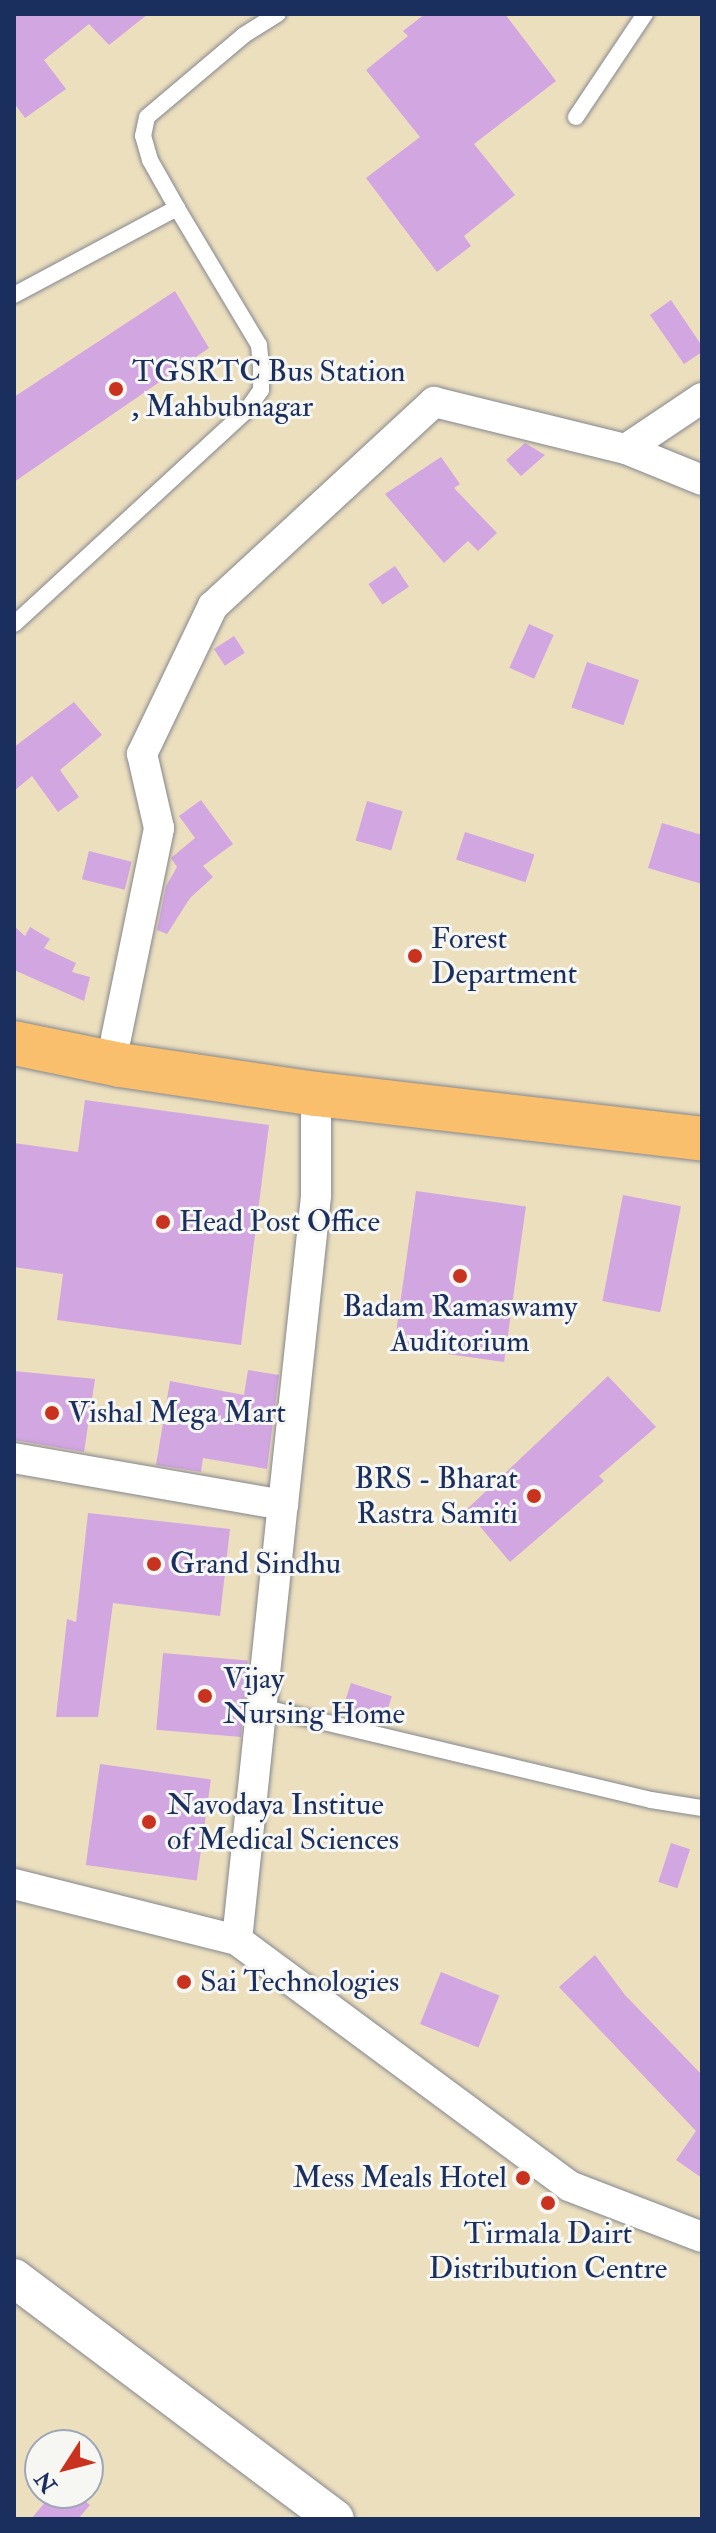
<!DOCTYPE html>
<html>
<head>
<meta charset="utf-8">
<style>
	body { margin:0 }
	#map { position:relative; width:716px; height:2533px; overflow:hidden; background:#ecdfbe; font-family:"IM FELL Double Pica",serif }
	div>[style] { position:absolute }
	.building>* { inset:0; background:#d1a6e1; transform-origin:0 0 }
	.roads { filter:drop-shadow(0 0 2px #84878e) drop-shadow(0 0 2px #84878e) }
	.service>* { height:16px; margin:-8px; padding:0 8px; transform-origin:8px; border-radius:8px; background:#fff }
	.minor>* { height:30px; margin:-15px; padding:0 15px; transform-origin:15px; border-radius:15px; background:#fff }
	.tertiary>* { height:38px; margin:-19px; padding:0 19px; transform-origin:19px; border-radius:19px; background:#fff }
	.trunk>* { height:44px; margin:-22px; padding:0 22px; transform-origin:22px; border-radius:22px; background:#f9bf6d }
	.dots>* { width:22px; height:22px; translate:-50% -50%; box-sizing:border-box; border:4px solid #f6f6f2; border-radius:50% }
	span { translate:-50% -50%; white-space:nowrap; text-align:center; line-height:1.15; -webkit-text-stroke:6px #f6f6f2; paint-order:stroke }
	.poi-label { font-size:30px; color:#1b2f5e }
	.left { translate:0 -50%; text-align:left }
	.right { translate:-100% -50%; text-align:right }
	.frame { position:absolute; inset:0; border:16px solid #1b2f5e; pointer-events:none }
	.north { position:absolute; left:24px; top:2429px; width:80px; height:80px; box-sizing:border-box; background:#f6f6f2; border:2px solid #9ea6b7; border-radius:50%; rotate:234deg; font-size:22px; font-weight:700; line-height:32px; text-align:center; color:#1b2f5e }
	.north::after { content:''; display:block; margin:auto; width:28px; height:36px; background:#c8321e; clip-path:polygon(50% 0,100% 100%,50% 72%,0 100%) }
</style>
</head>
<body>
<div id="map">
	<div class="building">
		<i style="clip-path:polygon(14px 14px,148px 14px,109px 45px,89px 24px,44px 60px,66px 89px,25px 118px,14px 103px)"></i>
		<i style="clip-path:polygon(425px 14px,505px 14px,556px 81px,474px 144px,515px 195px,464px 236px,471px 246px,437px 272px,366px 178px,420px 137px,366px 70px,408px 36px,403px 31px)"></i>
		<i style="clip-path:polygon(175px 291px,209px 348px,14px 482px,14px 397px)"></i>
		<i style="clip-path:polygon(671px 300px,702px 346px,702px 352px,684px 364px,650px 315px)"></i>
		<i style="clip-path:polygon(525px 443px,545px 455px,521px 476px,506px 460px)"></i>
		<i style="clip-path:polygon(441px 457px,460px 484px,454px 488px,497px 533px,478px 551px,468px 541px,444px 563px,385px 494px)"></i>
		<i style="left:395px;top:566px;width:25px;height:32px;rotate:56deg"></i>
		<i style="left:529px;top:624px;width:27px;height:48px;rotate:24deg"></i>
		<i style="left:234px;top:636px;width:20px;height:24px;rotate:57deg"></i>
		<i style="left:587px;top:662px;width:55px;height:48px;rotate:19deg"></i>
		<i style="clip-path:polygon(74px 702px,102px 735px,60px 770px,79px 797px,58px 812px,32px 776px,14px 791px,14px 747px)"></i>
		<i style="clip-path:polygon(201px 800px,233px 844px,203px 866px,213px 877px,190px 898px,167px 934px,157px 930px,166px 886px,177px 867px,171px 858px,195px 838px,179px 816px)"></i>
		<i style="left:367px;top:801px;width:37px;height:41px;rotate:16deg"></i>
		<i style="clip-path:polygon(662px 823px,702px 835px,702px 884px,648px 868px)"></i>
		<i style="left:465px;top:832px;width:73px;height:29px;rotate:18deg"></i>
		<i style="left:89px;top:851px;width:44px;height:29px;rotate:14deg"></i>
		<i style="clip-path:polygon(14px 926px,25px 936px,30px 927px,50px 939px,44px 948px,76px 963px,72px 972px,90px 977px,84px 1001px,14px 970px)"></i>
		<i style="clip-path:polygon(85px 1100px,269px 1125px,241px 1345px,57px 1320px,63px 1274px,14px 1267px,14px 1143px,78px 1152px)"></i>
		<i style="left:416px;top:1191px;width:111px;height:157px;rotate:8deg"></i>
		<i style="left:623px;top:1195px;width:59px;height:108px;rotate:11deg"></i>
		<i style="clip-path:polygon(248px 1370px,279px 1375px,267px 1469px,203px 1458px,201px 1472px,156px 1465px,170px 1381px,244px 1395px)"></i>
		<i style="clip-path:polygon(14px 1371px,95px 1379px,84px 1452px,14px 1440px)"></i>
		<i style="clip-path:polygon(608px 1376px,656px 1427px,599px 1476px,604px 1481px,510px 1562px,466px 1510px)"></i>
		<i style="clip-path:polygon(88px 1513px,230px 1529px,220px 1616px,113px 1603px,98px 1717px,56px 1717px,67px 1619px,76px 1622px)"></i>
		<i style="left:163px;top:1653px;width:85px;height:77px;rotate:5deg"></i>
		<i style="left:351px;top:1683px;width:43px;height:26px;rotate:18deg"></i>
		<i style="left:100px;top:1764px;width:112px;height:102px;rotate:8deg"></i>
		<i style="left:671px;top:1843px;width:20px;height:41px;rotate:18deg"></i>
		<i style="clip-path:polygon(595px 1955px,625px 1995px,702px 2075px,702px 2178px,676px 2160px,696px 2131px,559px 1987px)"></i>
		<i style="left:441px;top:1972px;width:63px;height:56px;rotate:22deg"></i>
		<i style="clip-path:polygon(53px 2493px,75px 2493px,90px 2505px,78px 2519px,31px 2519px)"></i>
	</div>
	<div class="roads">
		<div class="service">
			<i style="left:576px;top:117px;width:124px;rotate:-56.2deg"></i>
			<i style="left:177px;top:208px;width:55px;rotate:-119.4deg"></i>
			<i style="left:150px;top:160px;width:25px;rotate:-106deg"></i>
			<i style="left:143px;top:136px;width:19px;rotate:-78deg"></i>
			<i style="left:147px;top:117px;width:127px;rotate:-40.2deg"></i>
			<i style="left:244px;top:35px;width:40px;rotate:-32deg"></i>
			<i style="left:14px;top:295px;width:185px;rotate:-28.1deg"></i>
			<i style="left:177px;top:208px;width:160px;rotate:59.1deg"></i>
			<i style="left:259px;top:345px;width:23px;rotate:85deg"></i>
			<i style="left:261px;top:368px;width:22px;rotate:90deg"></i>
			<i style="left:261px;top:390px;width:24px;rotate:125deg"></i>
			<i style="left:247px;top:410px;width:316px;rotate:137.4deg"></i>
			<i style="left:261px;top:1707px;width:401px;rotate:13.4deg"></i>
			<i style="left:651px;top:1800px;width:52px;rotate:8.9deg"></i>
		</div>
		<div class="minor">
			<i style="left:626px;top:449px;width:82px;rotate:22.2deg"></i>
			<i style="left:116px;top:1038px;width:214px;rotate:-78.4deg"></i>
			<i style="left:159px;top:828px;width:76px;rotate:-102.9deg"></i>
			<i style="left:142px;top:754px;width:164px;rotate:-64.4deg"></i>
			<i style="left:213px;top:606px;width:301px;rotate:-42.7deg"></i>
			<i style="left:434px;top:402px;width:198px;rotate:13.8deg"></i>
			<i style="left:626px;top:449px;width:92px;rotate:-33.9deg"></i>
			<i style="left:14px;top:1458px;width:273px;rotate:9.9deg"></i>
			<i style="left:283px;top:1505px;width:312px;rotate:-83.9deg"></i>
			<i style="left:316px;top:1195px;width:101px;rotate:-90deg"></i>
			<i style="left:14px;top:1884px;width:230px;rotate:14.1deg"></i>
			<i style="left:237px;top:1940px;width:413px;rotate:36.5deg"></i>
			<i style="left:569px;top:2186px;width:142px;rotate:21deg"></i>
			<i style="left:237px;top:1940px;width:437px;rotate:-84deg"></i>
		</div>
		<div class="tertiary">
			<i style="left:14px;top:2278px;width:401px;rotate:36.9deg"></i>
		</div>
		<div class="trunk">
			<i style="left:14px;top:1043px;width:108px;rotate:11.7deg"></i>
			<i style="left:120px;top:1065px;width:198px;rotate:8.4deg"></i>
			<i style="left:316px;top:1094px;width:389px;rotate:6.6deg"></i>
		</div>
	</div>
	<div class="dots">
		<i style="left:116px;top:389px;background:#c8321e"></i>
		<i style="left:415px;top:956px;background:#c8321e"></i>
		<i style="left:163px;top:1222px;background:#c8321e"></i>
		<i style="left:460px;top:1276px;background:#c8321e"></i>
		<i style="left:52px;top:1413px;background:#c8321e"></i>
		<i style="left:534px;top:1496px;background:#c8321e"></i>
		<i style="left:154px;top:1564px;background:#c8321e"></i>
		<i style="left:205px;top:1696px;background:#c8321e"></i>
		<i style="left:149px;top:1822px;background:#c8321e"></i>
		<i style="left:184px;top:1982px;background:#c8321e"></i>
		<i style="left:523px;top:2178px;background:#c8321e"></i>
		<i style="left:548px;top:2203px;background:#c8321e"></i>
	</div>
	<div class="poi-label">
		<span class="left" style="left:132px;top:389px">TGSRTC Bus Station<br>, Mahbubnagar</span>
		<span class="left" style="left:431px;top:956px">Forest<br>Department</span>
		<span class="left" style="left:179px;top:1222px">Head Post Office</span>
		<span style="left:460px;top:1324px">Badam Ramaswamy<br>Auditorium</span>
		<span class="left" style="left:68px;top:1413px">Vishal Mega Mart</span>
		<span class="right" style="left:518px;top:1496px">BRS - Bharat<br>Rastra Samiti</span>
		<span class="left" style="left:170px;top:1564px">Grand Sindhu</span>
		<span class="left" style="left:223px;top:1696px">Vijay<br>Nursing Home</span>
		<span class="left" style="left:167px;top:1822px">Navodaya Institue<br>of Medical Sciences</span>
		<span class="left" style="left:200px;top:1982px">Sai Technologies</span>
		<span class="right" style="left:507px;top:2178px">Mess Meals Hotel</span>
		<span style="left:548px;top:2251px">Tirmala Dairt<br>Distribution Centre</span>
	</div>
	<div class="frame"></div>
	<div class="north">N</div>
</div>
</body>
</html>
